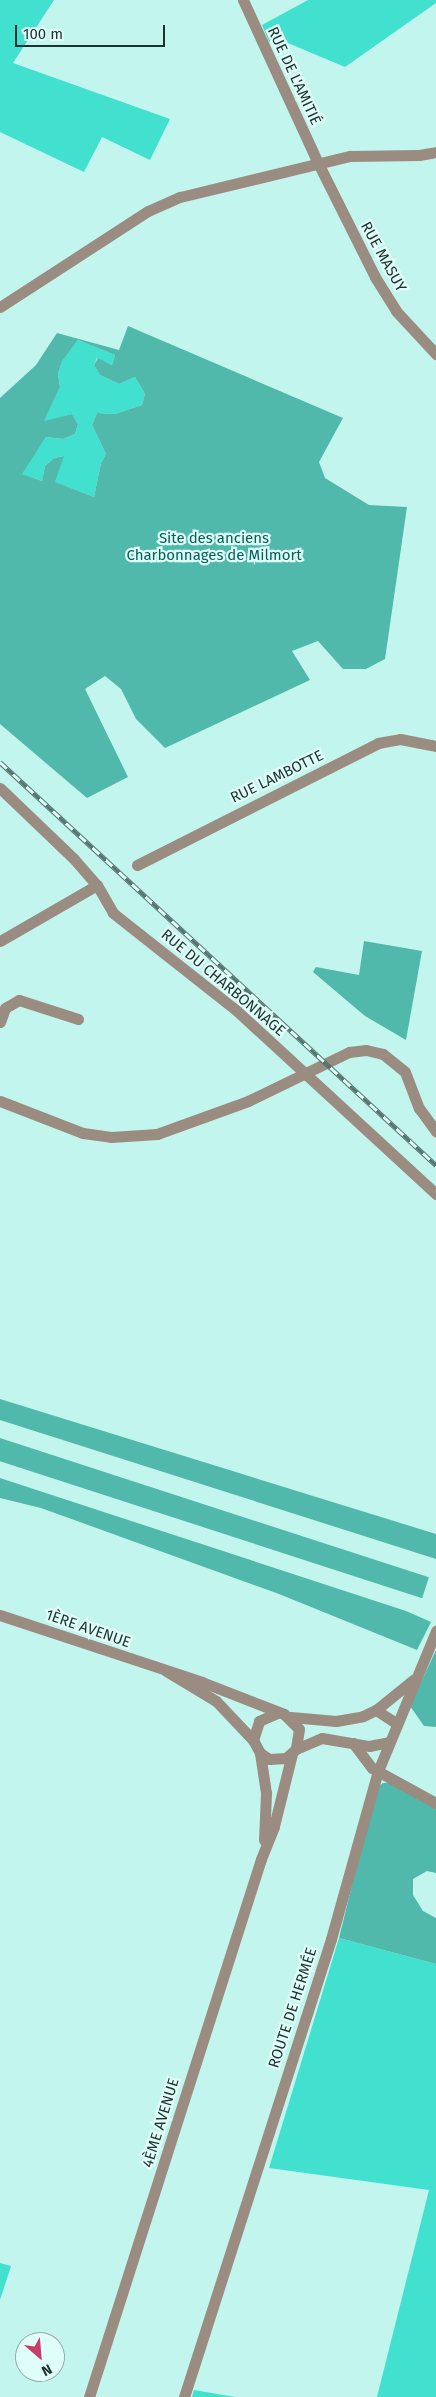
<!DOCTYPE html>
<html>
<head>
<meta charset="utf-8">
<style>
	body { margin:0 }
	#map { position:relative; width:436px; height:2397px; overflow:hidden; background:#c2f5ed; font-family:"Fira Sans",sans-serif }
	div>[style] { position:absolute }
	.green>* { inset:0; background:#42e1cf }
	.forest>* { inset:0; background:#51b9ac; transform-origin:0 0 }
	.minor>* { height:11px; margin:-5.5px; padding:0 5.5px; transform-origin:5.5px; border-radius:5.5px; background:#9a8c80 }
	.rail>* { height:5px; margin-top:-2.5px; transform-origin:0; background:repeating-linear-gradient(90deg,#e0fef9 0 9px,#567570 0 18px); box-sizing:border-box; border-block:1px solid #567570 }
	span { translate:-50% -50%; white-space:nowrap; text-align:center; line-height:1.15; -webkit-text-stroke:4.5px #e0fef9; paint-order:stroke }
	.street-label { font-size:15px; color:#1d312e }
	.park-label { font-size:15px; color:#026057 }
	.north { position:absolute; left:15px; top:2332px; width:50px; height:50px; box-sizing:border-box; background:#e0fef9; border:1px solid #92aca8; border-radius:50%; rotate:153deg; font-size:14px; font-weight:700; line-height:20px; text-align:center; color:#1d312e }
	.north::after { content:''; display:block; margin:auto; width:18px; height:22px; background:#c83b6b; clip-path:polygon(50% 0,100% 100%,50% 72%,0 100%) }
	.scale { position:absolute; left:15px; top:25px; width:150px; height:22px; box-sizing:border-box; border:2px solid #1d312e; border-top:0; padding-left:6px; font-size:15px; line-height:18px; white-space:nowrap; color:#1d312e; -webkit-text-stroke:4px #e0fef9; paint-order:stroke }
</style>
</head>
<body>
<div id="map">
	<div class="green">
		<i style="clip-path:polygon(0 0,54px 0,13px 63px,170px 119px,150px 160px,102px 137px,84px 172px,0 132px)"></i>
		<i style="clip-path:polygon(308px 0,436px 0,436px 3px,345px 67px,276px 38px,269px 42px,262px 25px)"></i>
		<i style="clip-path:polygon(78px 340px,115px 355px,112px 365px,97px 358px,94px 365px,100px 375px,119px 384px,135px 377px,145px 394px,142px 405px,115px 414px,97px 413px,92px 425px,106px 454px,101px 463px,94px 497px,54px 482px,63px 456px,54px 458px,45px 466px,42px 481px,21px 474px,46px 437px,63px 439px,75px 434px,78px 424px,72px 414px,43px 422px,60px 387px,58px 374px,62px 360px)"></i>
		<i style="clip-path:polygon(339px 1938px,436px 1964px,436px 2397px,377px 2397px,429px 2190px,269px 2168px)"></i>
		<i style="clip-path:polygon(0 2263px,11px 2266px,0 2300px)"></i>
		<i style="clip-path:polygon(194px 2390px,235px 2397px,192px 2397px)"></i>
	</div>
	<div class="forest">
		<i style="clip-path:polygon(evenodd,128px 326px,343px 418px,319px 462px,325px 478px,369px 505px,407px 507px,385px 659px,366px 669px,343px 669px,318px 641px,292px 651px,310px 680px,165px 748px,136px 719px,121px 689px,105px 676px,85px 689px,128px 777px,87px 798px,0 724px,0 398px,36px 365px,57px 333px,119px 350px,128px 326px,78px 340px,115px 355px,112px 365px,98px 358px,94px 365px,100px 375px,119px 384px,135px 377px,145px 394px,142px 405px,115px 414px,97px 413px,92px 425px,106px 454px,101px 463px,94px 497px,55px 482px,64px 456px,54px 458px,45px 466px,42px 481px,22px 474px,46px 437px,63px 439px,75px 434px,78px 424px,72px 414px,44px 421px,60px 387px,58px 374px,62px 361px,78px 340px)"></i>
		<i style="clip-path:polygon(364px 941px,422px 951px,406px 1040px,365px 1016px,313px 972px,316px 967px,359px 975px)"></i>
		<i style="clip-path:polygon(0 1399px,436px 1534px,436px 1559px,0 1420px)"></i>
		<i style="left:0;top:1438px;width:451px;height:22px;rotate:18deg"></i>
		<i style="clip-path:polygon(0 1478px,406px 1611px,431px 1622px,417px 1650px,279px 1594px,41px 1508px,0 1498px)"></i>
		<i style="clip-path:polygon(436px 1650px,436px 1727px,424px 1726px,410px 1706px)"></i>
		<i style="clip-path:polygon(399px 1782px,436px 1803px,436px 1873px,427px 1871px,413px 1879px,413px 1895px,423px 1911px,436px 1918px,436px 1964px,339px 1938px,376px 1788px,383px 1783px)"></i>
	</div>
	<div class="minor">
		<i style="left:243px;top:0;width:182px;rotate:65.3deg"></i>
		<i style="left:319px;top:165px;width:125px;rotate:63.4deg"></i>
		<i style="left:375px;top:277px;width:40px;rotate:58deg"></i>
		<i style="left:396px;top:311px;width:59px;rotate:47.1deg"></i>
		<i style="left:0;top:307px;width:176px;rotate:-33deg"></i>
		<i style="left:148px;top:211px;width:35px;rotate:-24deg"></i>
		<i style="left:180px;top:197px;width:175px;rotate:-13.6deg"></i>
		<i style="left:350px;top:156px;width:69px;rotate:-0.8deg"></i>
		<i style="left:419px;top:155px;width:17px;rotate:-10deg"></i>
		<i style="left:0;top:788px;width:103px;rotate:43.8deg"></i>
		<i style="left:74px;top:859px;width:35px;rotate:49deg"></i>
		<i style="left:97px;top:885px;width:32px;rotate:60deg"></i>
		<i style="left:113px;top:913px;width:157px;rotate:38.3deg"></i>
		<i style="left:236px;top:1010px;width:272px;rotate:42.6deg"></i>
		<i style="left:137px;top:865px;width:270px;rotate:-26.8deg"></i>
		<i style="left:378px;top:743px;width:22px;rotate:-10deg"></i>
		<i style="left:400px;top:739px;width:37px;rotate:11deg"></i>
		<i style="left:0;top:941px;width:112px;rotate:-30deg"></i>
		<i style="left:0;top:1022px;width:15px;rotate:-70deg"></i>
		<i style="left:5px;top:1008px;width:16px;rotate:-30deg"></i>
		<i style="left:19px;top:1000px;width:62px;rotate:17.9deg"></i>
		<i style="left:0;top:1101px;width:89px;rotate:21.1deg"></i>
		<i style="left:83px;top:1133px;width:28px;rotate:8deg"></i>
		<i style="left:111px;top:1137px;width:46px;rotate:-3.7deg"></i>
		<i style="left:157px;top:1134px;width:97px;rotate:-19.9deg"></i>
		<i style="left:248px;top:1101px;width:112px;rotate:-25.9deg"></i>
		<i style="left:349px;top:1052px;width:17px;rotate:-7deg"></i>
		<i style="left:366px;top:1050px;width:17px;rotate:13deg"></i>
		<i style="left:383px;top:1054px;width:28px;rotate:39deg"></i>
		<i style="left:405px;top:1072px;width:39px;rotate:69deg"></i>
		<i style="left:419px;top:1108px;width:29px;rotate:54deg"></i>
		<i style="left:0;top:1615px;width:213px;rotate:18.3deg"></i>
		<i style="left:202px;top:1682px;width:88px;rotate:21.3deg"></i>
		<i style="left:284px;top:1714px;width:21px;rotate:45deg"></i>
		<i style="left:299px;top:1729px;width:20px;rotate:99deg"></i>
		<i style="left:296px;top:1749px;width:13px;rotate:138deg"></i>
		<i style="left:286px;top:1758px;width:17px;rotate:177deg"></i>
		<i style="left:269px;top:1759px;width:11px;rotate:-146deg"></i>
		<i style="left:260px;top:1753px;width:15px;rotate:-118deg"></i>
		<i style="left:253px;top:1740px;width:54px;rotate:-133.5deg"></i>
		<i style="left:216px;top:1701px;width:58px;rotate:-149deg"></i>
		<i style="left:376px;top:1710px;width:24px;rotate:33deg"></i>
		<i style="left:291px;top:1717px;width:45px;rotate:5.1deg"></i>
		<i style="left:336px;top:1721px;width:27px;rotate:-10deg"></i>
		<i style="left:363px;top:1716px;width:14px;rotate:-25deg"></i>
		<i style="left:376px;top:1710px;width:48px;rotate:-39deg"></i>
		<i style="left:253px;top:1740px;width:20px;rotate:-72deg"></i>
		<i style="left:259px;top:1721px;width:20px;rotate:-24deg"></i>
		<i style="left:353px;top:1743px;width:31px;rotate:53deg"></i>
		<i style="left:372px;top:1768px;width:73px;rotate:28.7deg"></i>
		<i style="left:296px;top:1749px;width:28px;rotate:-23deg"></i>
		<i style="left:322px;top:1738px;width:48px;rotate:9.7deg"></i>
		<i style="left:369px;top:1746px;width:20px;rotate:-11deg"></i>
		<i style="left:260px;top:1753px;width:40px;rotate:81.5deg"></i>
		<i style="left:266px;top:1793px;width:47px;rotate:92.4deg"></i>
		<i style="left:89px;top:2397px;width:565px;rotate:-72.27deg"></i>
		<i style="left:261px;top:1859px;width:35px;rotate:-68deg"></i>
		<i style="left:274px;top:1826px;width:74px;rotate:-76deg"></i>
		<i style="left:184px;top:2397px;width:481px;rotate:-72.2deg"></i>
		<i style="left:331px;top:1939px;width:174px;rotate:-74.4deg"></i>
		<i style="left:378px;top:1771px;width:152px;rotate:-67.5deg"></i>
	</div>
	<div class="rail">
		<i style="left:0;top:762px;width:594px;rotate:42.75deg"></i>
	</div>
	<div class="street-label">
		<span style="left:294px;top:76px;rotate:65deg">RUE DE L'AMITIÉ</span>
		<span style="left:383px;top:257px;rotate:61deg">RUE MASUY</span>
		<span style="left:277px;top:777px;rotate:-26deg">RUE LAMBOTTE</span>
		<span style="left:223px;top:983px;rotate:40deg">RUE DU CHARBONNAGE</span>
		<span style="left:88px;top:1629px;rotate:19deg">1ÈRE AVENUE</span>
		<span style="left:293px;top:2008px;rotate:-72deg">ROUTE DE HERMÉE</span>
		<span style="left:161px;top:2123px;rotate:-73deg">4ÈME AVENUE</span>
	</div>
	<div class="park-label">
		<span style="left:214px;top:547px">Site des anciens<br>Charbonnages de Milmort</span>
	</div>
	<div class="north">N</div>
	<div class="scale">100 m</div>
</div>
</body>
</html>
